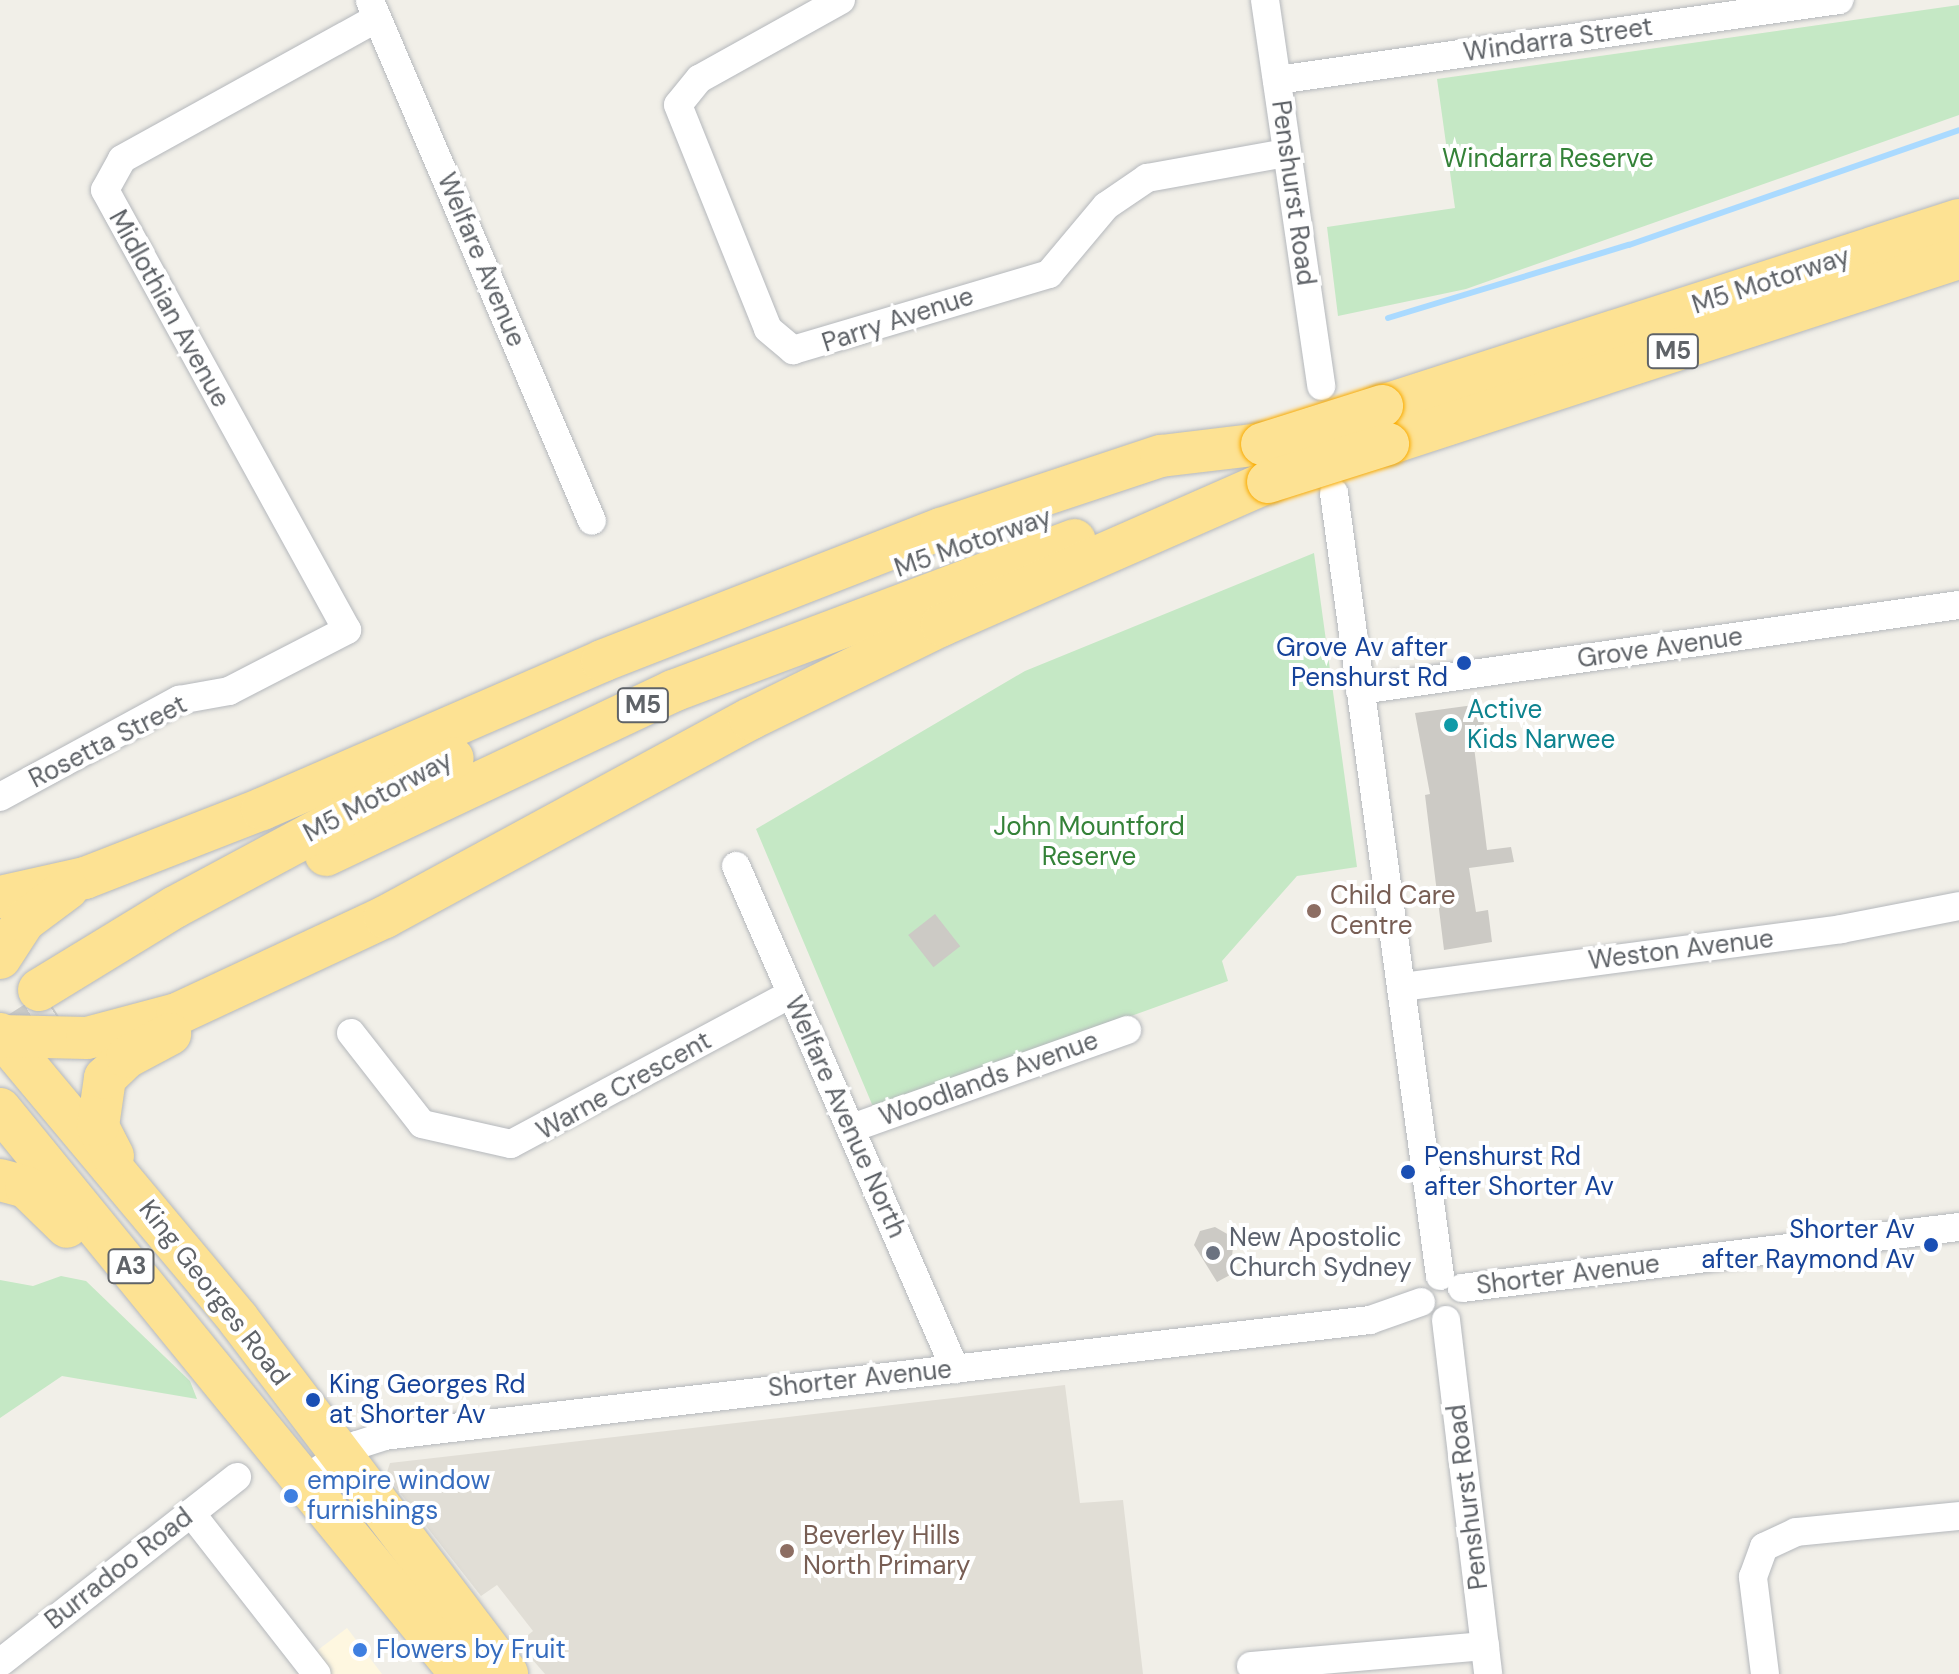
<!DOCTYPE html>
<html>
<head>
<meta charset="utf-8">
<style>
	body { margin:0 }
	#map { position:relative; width:1959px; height:1674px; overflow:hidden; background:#f1efe8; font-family:"DM Sans",sans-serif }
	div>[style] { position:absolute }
	.commercial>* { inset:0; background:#fef7e0 }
	.education>* { inset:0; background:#e1ded6 }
	.green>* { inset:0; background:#c5e8c5 }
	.stream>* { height:6px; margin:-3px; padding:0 3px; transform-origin:3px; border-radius:3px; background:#aadaff }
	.building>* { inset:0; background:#cccac5; transform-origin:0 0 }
	.highway-tunnel>* { height:42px; margin-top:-21px; transform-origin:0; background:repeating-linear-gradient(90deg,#ccccc8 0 42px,transparent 0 63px) }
	.roads { filter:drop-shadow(0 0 2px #b5b8bc) drop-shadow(0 0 2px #b5b8bc) }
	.minor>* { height:28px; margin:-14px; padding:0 14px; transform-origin:14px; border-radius:14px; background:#fff }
	.highway>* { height:42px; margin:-21px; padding:0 21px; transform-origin:21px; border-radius:21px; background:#fde293 }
	.bridges { filter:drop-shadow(0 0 2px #f9ab00) drop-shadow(0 0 2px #f9ab00) }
	.highway-bridge>* { height:42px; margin:-21px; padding:0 21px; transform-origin:21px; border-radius:21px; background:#fde293 }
	.dots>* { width:22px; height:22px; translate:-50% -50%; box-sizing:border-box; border:4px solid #fff; border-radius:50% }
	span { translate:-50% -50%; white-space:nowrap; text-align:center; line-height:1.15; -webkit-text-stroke:8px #fff; paint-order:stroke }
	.shield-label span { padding:2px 6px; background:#fff; border:2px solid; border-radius:6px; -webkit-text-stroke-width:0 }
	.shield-label { font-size:24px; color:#5f6368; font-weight:700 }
	.street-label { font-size:26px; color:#5f6368 }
	.park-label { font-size:26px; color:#348238 }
	.transit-label { font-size:26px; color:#164399 }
	.right { translate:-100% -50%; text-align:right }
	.left { translate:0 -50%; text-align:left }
	.culture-label { font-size:26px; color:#0d838f }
	.education-label { font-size:26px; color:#785e54 }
	.worship-label { font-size:26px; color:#5b616d }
	.shop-label { font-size:26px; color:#366cbe }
</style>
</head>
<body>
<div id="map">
	<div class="commercial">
		<i style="clip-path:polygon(347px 1628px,382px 1674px,330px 1674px,314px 1653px)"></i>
	</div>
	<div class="education">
		<i style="clip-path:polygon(1065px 1385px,1080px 1503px,1123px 1500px,1143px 1674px,545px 1674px,518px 1643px,533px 1631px,497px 1585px,481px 1596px,386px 1475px,390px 1463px)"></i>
	</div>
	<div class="green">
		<i style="clip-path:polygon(1959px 5px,1959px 115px,1466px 289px,1338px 316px,1327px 227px,1455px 208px,1437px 79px)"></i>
		<i style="clip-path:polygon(1314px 553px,1357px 867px,1297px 876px,1222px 961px,1228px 981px,874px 1109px,756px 829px,1025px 671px)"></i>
		<i style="clip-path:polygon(61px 1276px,86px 1281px,190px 1381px,197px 1399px,62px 1376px,0 1418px,0 1280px,33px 1286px)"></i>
	</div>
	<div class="stream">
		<i style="left:1388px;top:318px;width:252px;rotate:-16.9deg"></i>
		<i style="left:1629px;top:245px;width:349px;rotate:-19.2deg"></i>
	</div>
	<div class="building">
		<i style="clip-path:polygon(1481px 704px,1486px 737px,1473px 739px,1487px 850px,1511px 847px,1514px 862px,1469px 868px,1476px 912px,1488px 910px,1492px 942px,1444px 950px,1425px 795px,1430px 794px,1415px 713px)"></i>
		<i style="left:935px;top:914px;width:41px;height:34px;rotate:52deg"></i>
		<i style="clip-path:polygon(1215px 1227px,1229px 1235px,1233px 1247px,1230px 1275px,1217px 1282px,1194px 1245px,1200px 1231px)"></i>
	</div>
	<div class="highway-tunnel">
		<i style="left:0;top:1045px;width:65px;rotate:-32.5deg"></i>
	</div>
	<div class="roads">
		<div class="minor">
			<i style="left:841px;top:0;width:162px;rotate:150.9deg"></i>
			<i style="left:699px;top:79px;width:33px;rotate:129deg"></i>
			<i style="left:678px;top:105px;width:241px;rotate:68.1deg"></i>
			<i style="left:768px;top:329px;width:33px;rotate:40deg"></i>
			<i style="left:793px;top:350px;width:267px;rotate:-16.5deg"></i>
			<i style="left:1049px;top:274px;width:89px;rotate:-50deg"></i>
			<i style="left:1106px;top:206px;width:50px;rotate:-34.3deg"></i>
			<i style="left:1147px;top:178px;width:141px;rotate:-10.2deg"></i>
			<i style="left:1265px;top:0;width:390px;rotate:81.7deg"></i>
			<i style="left:370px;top:1px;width:565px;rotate:66.88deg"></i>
			<i style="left:1277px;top:80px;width:568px;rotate:-8.1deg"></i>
			<i style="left:1334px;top:493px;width:790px;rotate:82.29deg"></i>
			<i style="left:1360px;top:690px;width:605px;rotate:-8.08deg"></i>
			<i style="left:0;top:797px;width:204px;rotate:-28.5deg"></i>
			<i style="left:179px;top:700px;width:51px;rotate:-10.2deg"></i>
			<i style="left:229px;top:691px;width:133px;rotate:-27.3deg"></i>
			<i style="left:347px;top:630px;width:502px;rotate:-118.81deg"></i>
			<i style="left:105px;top:190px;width:35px;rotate:-61deg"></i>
			<i style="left:122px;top:159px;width:291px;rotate:-28.9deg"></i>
			<i style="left:736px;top:866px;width:549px;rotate:66.47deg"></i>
			<i style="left:1402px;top:987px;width:443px;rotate:-7.5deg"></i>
			<i style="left:1841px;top:929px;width:120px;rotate:-11deg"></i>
			<i style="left:351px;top:1033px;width:115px;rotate:52deg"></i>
			<i style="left:422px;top:1124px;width:91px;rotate:12.7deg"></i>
			<i style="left:511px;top:1144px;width:318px;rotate:-28.2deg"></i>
			<i style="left:852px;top:1128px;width:292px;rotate:-19.6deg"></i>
			<i style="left:1462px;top:1288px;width:501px;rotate:-7deg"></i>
			<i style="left:1446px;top:1320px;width:356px;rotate:83.2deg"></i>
			<i style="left:307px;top:1478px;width:60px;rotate:-33.4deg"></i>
			<i style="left:357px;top:1445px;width:28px;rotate:-18deg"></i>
			<i style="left:384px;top:1436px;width:993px;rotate:-6.71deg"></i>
			<i style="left:1370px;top:1320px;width:54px;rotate:-19.4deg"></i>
			<i style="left:191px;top:1513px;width:204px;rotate:52deg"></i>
			<i style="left:1px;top:1662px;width:300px;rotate:-38.1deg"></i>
			<i style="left:1251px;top:1666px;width:235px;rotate:-4.9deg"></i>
			<i style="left:1765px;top:1674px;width:98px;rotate:-97.1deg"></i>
			<i style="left:1753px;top:1577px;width:32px;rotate:-70deg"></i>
			<i style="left:1764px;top:1547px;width:35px;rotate:-25deg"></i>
			<i style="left:1796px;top:1532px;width:164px;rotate:-5.6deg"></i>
		</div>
		<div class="highway">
			<i style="left:1382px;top:406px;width:606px;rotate:-17.87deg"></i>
			<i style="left:1388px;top:444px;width:601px;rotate:-18.04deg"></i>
			<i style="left:326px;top:855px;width:384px;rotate:-25.3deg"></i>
			<i style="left:673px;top:691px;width:429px;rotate:-20.6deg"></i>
			<i style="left:0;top:897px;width:87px;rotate:-12.6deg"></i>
			<i style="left:85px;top:878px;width:190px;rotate:-21.3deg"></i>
			<i style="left:262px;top:809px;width:371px;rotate:-23.5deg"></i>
			<i style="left:602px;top:661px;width:364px;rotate:-21.3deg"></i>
			<i style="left:941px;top:529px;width:232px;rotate:-18.4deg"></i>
			<i style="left:1161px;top:456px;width:102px;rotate:-6.8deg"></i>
			<i style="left:0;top:958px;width:44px;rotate:-57deg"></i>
			<i style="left:24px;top:921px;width:54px;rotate:-36.7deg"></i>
			<i style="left:39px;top:990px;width:159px;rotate:-31.4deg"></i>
			<i style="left:175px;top:907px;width:315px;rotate:-28.2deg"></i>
			<i style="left:0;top:1034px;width:371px;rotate:50.1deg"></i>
			<i style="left:238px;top:1319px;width:445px;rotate:52.8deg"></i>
			<i style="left:0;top:1036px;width:87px;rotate:1.3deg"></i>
			<i style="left:87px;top:1038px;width:93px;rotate:-14.9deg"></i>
			<i style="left:177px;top:1014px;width:230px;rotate:-25deg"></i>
			<i style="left:385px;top:917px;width:415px;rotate:-28.5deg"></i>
			<i style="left:750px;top:719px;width:214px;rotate:-26.1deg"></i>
			<i style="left:942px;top:625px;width:356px;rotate:-23.7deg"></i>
			<i style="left:0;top:1109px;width:729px;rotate:50.79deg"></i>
			<i style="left:113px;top:1156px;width:34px;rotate:-117deg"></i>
			<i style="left:98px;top:1126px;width:49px;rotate:-81.7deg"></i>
			<i style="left:105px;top:1078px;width:30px;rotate:-44deg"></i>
			<i style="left:127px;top:1057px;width:49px;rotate:-28.1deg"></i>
			<i style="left:0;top:1180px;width:27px;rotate:15deg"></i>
			<i style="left:26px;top:1187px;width:57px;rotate:44.3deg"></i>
		</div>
	</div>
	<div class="bridges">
		<div class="highway-bridge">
			<i style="left:1262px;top:444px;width:126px;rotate:-17.6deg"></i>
			<i style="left:1268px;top:482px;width:126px;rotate:-17.6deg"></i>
		</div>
	</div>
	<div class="dots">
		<i style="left:1464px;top:663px;background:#1a4fb4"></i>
		<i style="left:1451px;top:725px;background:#0f9aa8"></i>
		<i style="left:1314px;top:911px;background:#8d6e63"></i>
		<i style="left:1408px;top:1172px;background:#1a4fb4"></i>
		<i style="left:1931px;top:1245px;background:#1a4fb4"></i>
		<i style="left:1213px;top:1253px;background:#6b7280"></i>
		<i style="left:313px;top:1400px;background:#1a4fb4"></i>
		<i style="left:291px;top:1496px;background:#3f7fe0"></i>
		<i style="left:787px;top:1551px;background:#8d6e63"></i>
		<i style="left:360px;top:1650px;background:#3f7fe0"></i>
	</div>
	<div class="shield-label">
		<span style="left:1673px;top:351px">M5</span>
		<span style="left:643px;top:705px">M5</span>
		<span style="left:131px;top:1266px">A3</span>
	</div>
	<div class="street-label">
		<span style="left:1558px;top:40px;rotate:-8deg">Windarra Street</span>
		<span style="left:1293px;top:193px;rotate:82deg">Penshurst Road</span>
		<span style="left:481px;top:260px;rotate:67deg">Welfare Avenue</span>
		<span style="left:1771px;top:281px;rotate:-18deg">M5 Motorway</span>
		<span style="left:169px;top:309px;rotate:61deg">Midlothian Avenue</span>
		<span style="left:898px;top:320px;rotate:-18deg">Parry Avenue</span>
		<span style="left:973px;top:543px;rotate:-19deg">M5 Motorway</span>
		<span style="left:1660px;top:648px;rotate:-8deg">Grove Avenue</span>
		<span style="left:108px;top:742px;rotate:-27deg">Rosetta Street</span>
		<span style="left:378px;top:797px;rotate:-28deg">M5 Motorway</span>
		<span style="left:1681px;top:950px;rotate:-7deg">Weston Avenue</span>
		<span style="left:989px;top:1079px;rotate:-20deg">Woodlands Avenue</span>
		<span style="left:624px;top:1086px;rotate:-29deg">Warne Crescent</span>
		<span style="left:845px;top:1117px;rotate:66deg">Welfare Avenue North</span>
		<span style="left:1568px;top:1275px;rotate:-7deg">Shorter Avenue</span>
		<span style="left:214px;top:1293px;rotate:52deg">King Georges Road</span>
		<span style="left:860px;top:1379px;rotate:-6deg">Shorter Avenue</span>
		<span style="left:1468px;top:1497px;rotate:-97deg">Penshurst Road</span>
		<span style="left:119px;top:1569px;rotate:-38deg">Burradoo Road</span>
	</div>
	<div class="park-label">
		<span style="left:1548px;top:159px">Windarra Reserve</span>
		<span style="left:1089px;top:842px">John Mountford<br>Reserve</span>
	</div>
	<div class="transit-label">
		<span class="right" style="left:1448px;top:663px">Grove Av after<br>Penshurst Rd</span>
		<span class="left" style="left:1424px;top:1172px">Penshurst Rd<br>after Shorter Av</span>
		<span class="right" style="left:1915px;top:1245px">Shorter Av<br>after Raymond Av</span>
		<span class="left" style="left:329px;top:1400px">King Georges Rd<br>at Shorter Av</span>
	</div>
	<div class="culture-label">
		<span class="left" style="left:1467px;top:725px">Active<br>Kids Narwee</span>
	</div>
	<div class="education-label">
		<span class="left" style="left:1330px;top:911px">Child Care<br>Centre</span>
		<span class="left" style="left:803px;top:1551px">Beverley Hills<br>North Primary</span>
	</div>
	<div class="worship-label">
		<span class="left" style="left:1229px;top:1253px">New Apostolic<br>Church Sydney</span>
	</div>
	<div class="shop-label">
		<span class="left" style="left:307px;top:1496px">empire window<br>furnishings</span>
		<span class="left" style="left:376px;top:1650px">Flowers by Fruit</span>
	</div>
</div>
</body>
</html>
